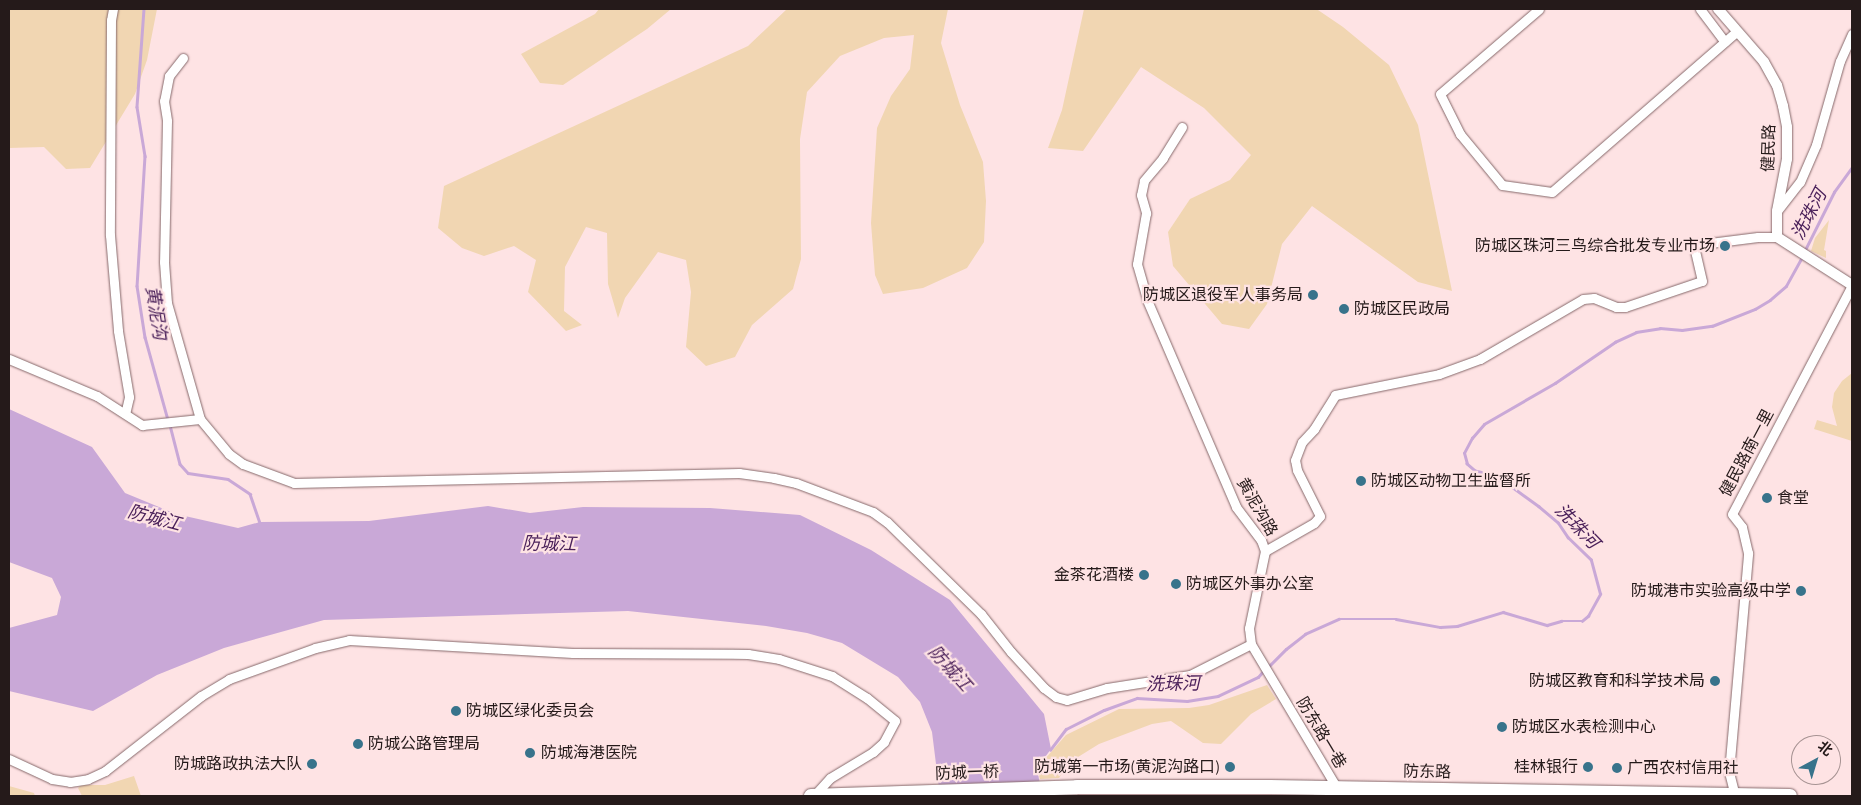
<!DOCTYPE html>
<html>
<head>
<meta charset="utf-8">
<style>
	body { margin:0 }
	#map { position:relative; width:1861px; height:805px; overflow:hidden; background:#fee3e4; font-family:"Source Sans 3","Noto Sans SC",sans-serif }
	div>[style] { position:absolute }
	.green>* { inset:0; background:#f1d6b2 }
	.water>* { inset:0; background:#c9a8d7 }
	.stream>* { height:2.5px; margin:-1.25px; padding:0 1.25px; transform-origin:1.25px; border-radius:1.25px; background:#c9a8d7 }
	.roads { filter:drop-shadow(0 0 1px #86696b) drop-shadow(0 0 1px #86696b) }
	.minor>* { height:9px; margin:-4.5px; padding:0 4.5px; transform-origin:4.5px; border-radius:4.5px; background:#fff }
	.tertiary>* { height:10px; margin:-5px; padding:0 5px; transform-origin:5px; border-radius:5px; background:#fff }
	.primary>* { height:14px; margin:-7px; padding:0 7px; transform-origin:7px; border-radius:7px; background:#fff }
	.dots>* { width:14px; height:14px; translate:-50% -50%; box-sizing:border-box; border:2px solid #fee3e4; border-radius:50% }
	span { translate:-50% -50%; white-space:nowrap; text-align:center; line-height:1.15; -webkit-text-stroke:4.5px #fee3e4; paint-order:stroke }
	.street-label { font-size:16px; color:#251a1a }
	.poi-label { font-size:16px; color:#251a1a }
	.right { translate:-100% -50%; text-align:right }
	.left { translate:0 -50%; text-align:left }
	.water-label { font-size:18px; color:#4c225b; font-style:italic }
	.frame { position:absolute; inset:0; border:10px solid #251a1a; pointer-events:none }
	.north { position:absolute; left:1791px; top:735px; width:50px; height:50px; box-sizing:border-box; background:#fee3e4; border:1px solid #a79393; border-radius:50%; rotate:39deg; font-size:14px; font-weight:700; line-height:20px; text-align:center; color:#251a1a }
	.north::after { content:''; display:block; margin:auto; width:18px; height:22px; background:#38738b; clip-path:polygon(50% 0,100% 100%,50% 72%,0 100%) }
</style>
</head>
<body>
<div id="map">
	<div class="green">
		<i style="clip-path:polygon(9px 9px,157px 9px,147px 60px,135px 94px,90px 168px,66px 169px,44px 147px,9px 148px)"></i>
		<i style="clip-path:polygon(599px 9px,671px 9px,647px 29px,563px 85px,540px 83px,521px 54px,595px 14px)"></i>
		<i style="clip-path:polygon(787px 9px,948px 9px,941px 43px,960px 105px,983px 162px,986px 201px,984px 242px,967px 268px,923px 288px,883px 294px,875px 275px,871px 223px,877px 128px,891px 96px,910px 69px,914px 35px,884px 38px,840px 56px,807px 92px,800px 139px,801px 259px,793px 289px,752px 325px,735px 357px,706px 366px,686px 347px,691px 292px,686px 260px,658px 252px,625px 298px,618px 318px,608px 284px,607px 233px,586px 227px,565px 267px,564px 311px,582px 325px,566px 331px,528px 292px,536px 260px,514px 246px,484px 256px,462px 248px,438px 228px,444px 186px,748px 46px)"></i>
		<i style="clip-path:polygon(1084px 9px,1319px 9px,1318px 10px,1343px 27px,1389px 65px,1418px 125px,1452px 291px,1418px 282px,1312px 206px,1282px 244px,1267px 304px,1249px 329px,1222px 324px,1173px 266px,1168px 232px,1190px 199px,1230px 180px,1251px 155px,1204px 108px,1141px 67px,1083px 151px,1048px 148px,1062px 110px)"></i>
		<i style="clip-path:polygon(1829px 220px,1824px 250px,1826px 251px,1826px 258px,1811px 251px,1815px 238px)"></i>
		<i style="clip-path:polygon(1852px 373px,1852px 441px,1814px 429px,1817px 420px,1837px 426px,1832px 407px,1834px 393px,1842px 381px)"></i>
		<i style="clip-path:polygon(1267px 685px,1276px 699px,1251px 714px,1221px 744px,1203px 743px,1171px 721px,1152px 724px,1099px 744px,1070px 762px,1059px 778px,1040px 779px,1037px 768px,1066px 735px,1119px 709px,1189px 708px,1209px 705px)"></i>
		<i style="clip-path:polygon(134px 776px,141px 796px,82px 796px,78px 788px,81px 785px,105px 785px)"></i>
		<i style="clip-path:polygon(9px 786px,34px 793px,35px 796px,9px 796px)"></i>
	</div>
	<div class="water">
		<i style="clip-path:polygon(9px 409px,92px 447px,125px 493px,176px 514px,238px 528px,260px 522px,369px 521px,488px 506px,530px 513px,583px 507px,710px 508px,800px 515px,871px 550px,950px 600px,1044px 714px,1051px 749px,1037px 768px,1042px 796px,940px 796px,932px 732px,920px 702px,898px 677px,842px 643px,807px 633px,766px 626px,628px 611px,324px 620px,224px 648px,157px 675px,93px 711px,9px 691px,9px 628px,57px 615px,61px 597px,52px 578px,9px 562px)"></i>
	</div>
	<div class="stream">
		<i style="left:144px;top:9px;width:98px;rotate:94.1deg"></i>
		<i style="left:137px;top:107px;width:50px;rotate:80.7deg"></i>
		<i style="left:145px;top:156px;width:130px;rotate:93.5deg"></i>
		<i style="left:137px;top:286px;width:52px;rotate:81.1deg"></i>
		<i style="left:145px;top:337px;width:86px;rotate:74.5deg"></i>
		<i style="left:1804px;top:252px;width:67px;rotate:-63.4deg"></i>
		<i style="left:1834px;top:192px;width:31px;rotate:-54deg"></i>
		<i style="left:170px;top:425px;width:40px;rotate:75.6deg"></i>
		<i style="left:180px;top:464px;width:12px;rotate:48deg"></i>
		<i style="left:188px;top:473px;width:40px;rotate:8.5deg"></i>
		<i style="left:228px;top:479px;width:27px;rotate:34deg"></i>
		<i style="left:250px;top:494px;width:31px;rotate:71deg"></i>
		<i style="left:1268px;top:667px;width:25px;rotate:-45deg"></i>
		<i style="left:1286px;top:649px;width:24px;rotate:-38deg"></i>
		<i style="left:1305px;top:634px;width:37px;rotate:-24deg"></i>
		<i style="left:1339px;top:619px;width:57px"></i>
		<i style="left:1396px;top:619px;width:45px;rotate:10.3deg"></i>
		<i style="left:1440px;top:627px;width:17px;rotate:-3deg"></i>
		<i style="left:1457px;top:626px;width:48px;rotate:-16.9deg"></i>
		<i style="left:1503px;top:612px;width:46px;rotate:16.5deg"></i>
		<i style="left:1547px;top:625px;width:15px;rotate:-16deg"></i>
		<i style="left:1561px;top:621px;width:21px"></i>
		<i style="left:1582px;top:621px;width:8px;rotate:-40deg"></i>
		<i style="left:1588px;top:616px;width:25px;rotate:-61deg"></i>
		<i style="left:1600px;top:594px;width:35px;rotate:-105deg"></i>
		<i style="left:1591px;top:560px;width:32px;rotate:-136deg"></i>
		<i style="left:1568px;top:538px;width:18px;rotate:-124deg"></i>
		<i style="left:1558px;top:523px;width:25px;rotate:-140deg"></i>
		<i style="left:1539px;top:507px;width:34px;rotate:-144deg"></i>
		<i style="left:1511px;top:487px;width:26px;rotate:-151deg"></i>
		<i style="left:1488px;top:474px;width:13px;rotate:-167deg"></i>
		<i style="left:1475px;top:471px;width:11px;rotate:-139deg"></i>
		<i style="left:1467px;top:464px;width:11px;rotate:-105deg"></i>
		<i style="left:1464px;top:453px;width:17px;rotate:-62deg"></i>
		<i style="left:1472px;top:438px;width:18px;rotate:-49deg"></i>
		<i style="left:1484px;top:424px;width:82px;rotate:-30deg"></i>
		<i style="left:1555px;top:383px;width:73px;rotate:-34.3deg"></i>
		<i style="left:1615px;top:342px;width:23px;rotate:-25deg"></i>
		<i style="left:1636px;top:332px;width:24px;rotate:-9deg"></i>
		<i style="left:1660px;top:328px;width:22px;rotate:5deg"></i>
		<i style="left:1682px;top:330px;width:30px;rotate:-8deg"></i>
		<i style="left:1712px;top:326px;width:46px;rotate:-21.6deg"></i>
		<i style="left:1755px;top:309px;width:17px;rotate:-31deg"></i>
		<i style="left:1770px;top:300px;width:21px;rotate:-41deg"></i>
		<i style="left:1786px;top:286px;width:33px;rotate:-61deg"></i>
		<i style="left:1050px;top:750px;width:26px;rotate:-53deg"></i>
		<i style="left:1066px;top:729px;width:42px;rotate:-26.6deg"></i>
		<i style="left:1104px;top:710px;width:35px;rotate:-20deg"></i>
		<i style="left:1137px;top:698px;width:50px;rotate:3.4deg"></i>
		<i style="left:1187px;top:701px;width:31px;rotate:-9deg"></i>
		<i style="left:1218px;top:696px;width:44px;rotate:-25.4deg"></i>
		<i style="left:1258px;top:677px;width:9px;rotate:-49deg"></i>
	</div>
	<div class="roads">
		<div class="minor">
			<i style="left:113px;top:9px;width:11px;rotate:100deg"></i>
			<i style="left:111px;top:20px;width:215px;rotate:90.3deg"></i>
			<i style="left:110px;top:235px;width:96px;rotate:85.2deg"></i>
			<i style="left:118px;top:331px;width:67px;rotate:80.5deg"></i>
			<i style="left:129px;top:397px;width:17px;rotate:103deg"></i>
			<i style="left:1539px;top:9px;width:130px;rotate:139.4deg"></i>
			<i style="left:1440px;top:94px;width:45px;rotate:63.4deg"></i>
			<i style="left:1460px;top:134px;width:66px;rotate:50.5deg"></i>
			<i style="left:1502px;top:185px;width:50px;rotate:8deg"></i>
			<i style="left:1552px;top:192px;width:245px;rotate:-41deg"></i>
			<i style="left:1700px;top:9px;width:41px;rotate:52.9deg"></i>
			<i style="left:183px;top:58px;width:23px;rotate:128deg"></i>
			<i style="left:169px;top:76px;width:25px;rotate:101deg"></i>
			<i style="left:164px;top:101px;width:20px;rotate:81deg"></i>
			<i style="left:167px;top:121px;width:141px;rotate:91.2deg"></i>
			<i style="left:164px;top:262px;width:41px;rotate:85.8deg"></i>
			<i style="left:167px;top:303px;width:121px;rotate:74.1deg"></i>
			<i style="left:200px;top:419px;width:45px;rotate:50.4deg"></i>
			<i style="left:229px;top:454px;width:17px;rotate:36deg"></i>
			<i style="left:243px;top:464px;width:54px;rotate:20.4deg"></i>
			<i style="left:294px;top:483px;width:445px;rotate:-1.3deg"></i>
			<i style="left:739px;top:473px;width:35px;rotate:8deg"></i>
			<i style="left:774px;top:478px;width:23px;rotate:13deg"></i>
			<i style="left:796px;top:483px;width:82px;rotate:20.6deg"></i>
			<i style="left:873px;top:512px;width:17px;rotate:36deg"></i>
			<i style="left:887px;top:522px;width:132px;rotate:44.4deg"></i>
			<i style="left:981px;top:614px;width:48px;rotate:51.7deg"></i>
			<i style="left:1011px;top:652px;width:49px;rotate:47.5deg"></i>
			<i style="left:1044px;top:688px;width:15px;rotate:37deg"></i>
			<i style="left:1056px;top:697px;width:11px;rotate:15deg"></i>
			<i style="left:1067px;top:700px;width:42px;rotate:-16.7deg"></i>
			<i style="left:1107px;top:688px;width:84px;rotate:-8.9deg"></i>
			<i style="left:1190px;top:675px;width:68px;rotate:-26.9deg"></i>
			<i style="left:1182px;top:127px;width:36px;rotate:122deg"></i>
			<i style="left:1163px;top:158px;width:30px;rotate:130deg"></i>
			<i style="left:1144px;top:181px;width:14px;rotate:102deg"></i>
			<i style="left:1141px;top:195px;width:19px;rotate:74deg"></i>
			<i style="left:1146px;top:213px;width:52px;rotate:100deg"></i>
			<i style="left:1137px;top:264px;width:37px;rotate:74deg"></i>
			<i style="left:1147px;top:300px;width:225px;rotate:66.7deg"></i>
			<i style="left:1236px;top:507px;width:41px;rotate:52.9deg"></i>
			<i style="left:1261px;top:540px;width:12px;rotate:70deg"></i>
			<i style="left:1265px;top:551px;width:79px;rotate:101.7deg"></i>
			<i style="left:1249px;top:628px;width:16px;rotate:83deg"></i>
			<i style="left:1251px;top:644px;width:168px;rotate:59.2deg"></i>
			<i style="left:1777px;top:211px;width:37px;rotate:-52deg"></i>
			<i style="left:1800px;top:182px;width:40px;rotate:-66.6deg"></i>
			<i style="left:1816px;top:145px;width:87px;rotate:-74.1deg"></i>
			<i style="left:1840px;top:61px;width:30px;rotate:-66deg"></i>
			<i style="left:9px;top:359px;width:95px;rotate:22.8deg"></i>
			<i style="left:97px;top:396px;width:54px;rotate:32.8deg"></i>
			<i style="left:142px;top:425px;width:58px;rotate:-5.9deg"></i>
			<i style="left:1265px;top:551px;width:56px;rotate:-29.7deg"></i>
			<i style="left:1314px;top:523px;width:9px;rotate:-49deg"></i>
			<i style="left:1320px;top:516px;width:51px;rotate:-116.6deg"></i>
			<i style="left:1297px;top:470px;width:10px;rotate:-101deg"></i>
			<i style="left:1295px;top:460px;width:19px;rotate:-69deg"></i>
			<i style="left:1302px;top:442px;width:18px;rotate:-47deg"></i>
			<i style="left:1314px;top:429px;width:40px;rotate:-58deg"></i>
			<i style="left:1335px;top:395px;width:106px;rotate:-11.4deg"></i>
			<i style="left:1439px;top:374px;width:44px;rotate:-20.1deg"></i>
			<i style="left:1480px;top:359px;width:119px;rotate:-30.2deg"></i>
			<i style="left:1583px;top:299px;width:11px;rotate:-5deg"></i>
			<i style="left:1594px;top:298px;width:24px;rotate:22deg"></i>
			<i style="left:1616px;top:307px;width:9px"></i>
			<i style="left:1625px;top:307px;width:81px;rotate:-18.7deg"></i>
			<i style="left:1702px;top:281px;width:37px;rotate:-103deg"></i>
			<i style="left:1694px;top:245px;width:64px;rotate:-7.1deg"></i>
			<i style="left:1758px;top:237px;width:19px"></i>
			<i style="left:9px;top:759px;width:47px;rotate:24.9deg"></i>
			<i style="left:52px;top:779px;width:18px;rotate:9deg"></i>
			<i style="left:70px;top:782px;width:18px;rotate:-9deg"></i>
			<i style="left:88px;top:779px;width:19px;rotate:-25deg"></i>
			<i style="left:105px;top:771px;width:122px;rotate:-38deg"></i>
			<i style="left:201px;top:696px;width:33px;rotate:-31deg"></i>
			<i style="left:229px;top:679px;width:91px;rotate:-19.8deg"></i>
			<i style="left:315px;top:648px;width:35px;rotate:-13deg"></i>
			<i style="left:349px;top:640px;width:224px;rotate:3.3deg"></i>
			<i style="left:573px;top:653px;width:175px;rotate:0.3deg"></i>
			<i style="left:748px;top:654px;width:31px;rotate:9deg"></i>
			<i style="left:779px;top:659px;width:56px;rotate:17.8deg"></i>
			<i style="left:832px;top:676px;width:41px;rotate:32.2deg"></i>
			<i style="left:867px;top:698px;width:36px;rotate:39deg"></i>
			<i style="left:895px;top:721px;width:24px;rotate:118deg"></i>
			<i style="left:884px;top:742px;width:15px;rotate:138deg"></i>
			<i style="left:873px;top:752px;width:50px;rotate:148.8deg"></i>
			<i style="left:830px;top:778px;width:24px;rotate:132deg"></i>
			<i style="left:1735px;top:796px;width:25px;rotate:-104deg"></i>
			<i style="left:1729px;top:772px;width:220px;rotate:-85deg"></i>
			<i style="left:1748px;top:553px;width:27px;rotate:-103deg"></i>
			<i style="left:1742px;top:527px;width:16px;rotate:-128deg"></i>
			<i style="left:1732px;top:514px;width:259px;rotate:-62.3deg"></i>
		</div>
		<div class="tertiary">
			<i style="left:1718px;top:9px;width:70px;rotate:49deg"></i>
			<i style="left:1764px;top:62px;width:26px;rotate:61deg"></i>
			<i style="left:1777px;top:85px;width:22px;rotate:74deg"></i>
			<i style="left:1783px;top:106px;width:21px;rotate:79deg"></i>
			<i style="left:1787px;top:127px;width:32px;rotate:90deg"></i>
			<i style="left:1787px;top:159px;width:53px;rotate:100.9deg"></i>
			<i style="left:1777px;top:211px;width:26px;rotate:90deg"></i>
			<i style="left:1777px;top:237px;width:89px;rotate:32.6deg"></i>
		</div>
		<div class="primary">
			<i style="left:811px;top:796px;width:266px;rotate:-1.9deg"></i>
			<i style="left:1077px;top:787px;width:193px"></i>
			<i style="left:1270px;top:787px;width:520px;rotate:0.99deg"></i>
		</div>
	</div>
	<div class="dots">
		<i style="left:1725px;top:246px;background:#38738b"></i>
		<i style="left:1313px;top:295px;background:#38738b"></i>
		<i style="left:1344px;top:309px;background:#38738b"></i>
		<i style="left:1361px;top:481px;background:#38738b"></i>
		<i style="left:1767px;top:498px;background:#38738b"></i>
		<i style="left:1144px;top:575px;background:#38738b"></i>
		<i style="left:1176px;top:584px;background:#38738b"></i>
		<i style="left:1801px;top:591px;background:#38738b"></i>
		<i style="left:1715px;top:681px;background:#38738b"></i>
		<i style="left:456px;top:711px;background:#38738b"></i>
		<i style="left:1502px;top:727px;background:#38738b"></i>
		<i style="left:358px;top:744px;background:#38738b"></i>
		<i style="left:530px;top:753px;background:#38738b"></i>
		<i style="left:312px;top:764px;background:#38738b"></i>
		<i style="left:1230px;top:767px;background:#38738b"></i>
		<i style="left:1588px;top:767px;background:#38738b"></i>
		<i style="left:1617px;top:768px;background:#38738b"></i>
	</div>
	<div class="street-label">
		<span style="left:1769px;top:148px;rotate:-88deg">健民路</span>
		<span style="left:1747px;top:453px;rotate:-62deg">健民路南一里</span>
		<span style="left:1257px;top:507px;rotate:60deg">黄泥沟路</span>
		<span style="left:1321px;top:733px;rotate:59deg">防东路一巷</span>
		<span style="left:1427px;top:772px;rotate:1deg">防东路</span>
		<span style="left:967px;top:773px;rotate:-2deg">防城一桥</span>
	</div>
	<div class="poi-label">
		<span class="right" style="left:1715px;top:246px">防城区珠河三鸟综合批发专业市场</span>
		<span class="right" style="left:1303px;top:295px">防城区退役军人事务局</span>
		<span class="left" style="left:1354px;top:309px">防城区民政局</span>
		<span class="left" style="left:1371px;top:481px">防城区动物卫生监督所</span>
		<span class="left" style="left:1777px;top:498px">食堂</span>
		<span class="right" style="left:1134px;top:575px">金茶花酒楼</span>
		<span class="left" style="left:1186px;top:584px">防城区外事办公室</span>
		<span class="right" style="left:1791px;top:591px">防城港市实验高级中学</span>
		<span class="right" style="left:1705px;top:681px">防城区教育和科学技术局</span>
		<span class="left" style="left:466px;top:711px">防城区绿化委员会</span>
		<span class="left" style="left:1512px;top:727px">防城区水表检测中心</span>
		<span class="left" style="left:368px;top:744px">防城公路管理局</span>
		<span class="left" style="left:541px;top:753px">防城海港医院</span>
		<span class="right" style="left:302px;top:764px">防城路政执法大队</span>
		<span class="right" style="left:1220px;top:767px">防城第一市场(黄泥沟路口)</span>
		<span class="right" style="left:1578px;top:767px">桂林银行</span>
		<span class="left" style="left:1627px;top:768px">广西农村信用社</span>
	</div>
	<div class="water-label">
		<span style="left:1810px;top:215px;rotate:-62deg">洗珠河</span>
		<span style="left:155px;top:313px;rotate:81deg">黄泥沟</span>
		<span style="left:154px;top:519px;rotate:15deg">防城江</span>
		<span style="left:1576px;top:527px;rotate:46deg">洗珠河</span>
		<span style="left:549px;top:545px;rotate:1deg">防城江</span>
		<span style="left:949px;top:669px;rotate:48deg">防城江</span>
		<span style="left:1173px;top:685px;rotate:-1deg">洗珠河</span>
	</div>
	<div class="frame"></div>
	<div class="north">北</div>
</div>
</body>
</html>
